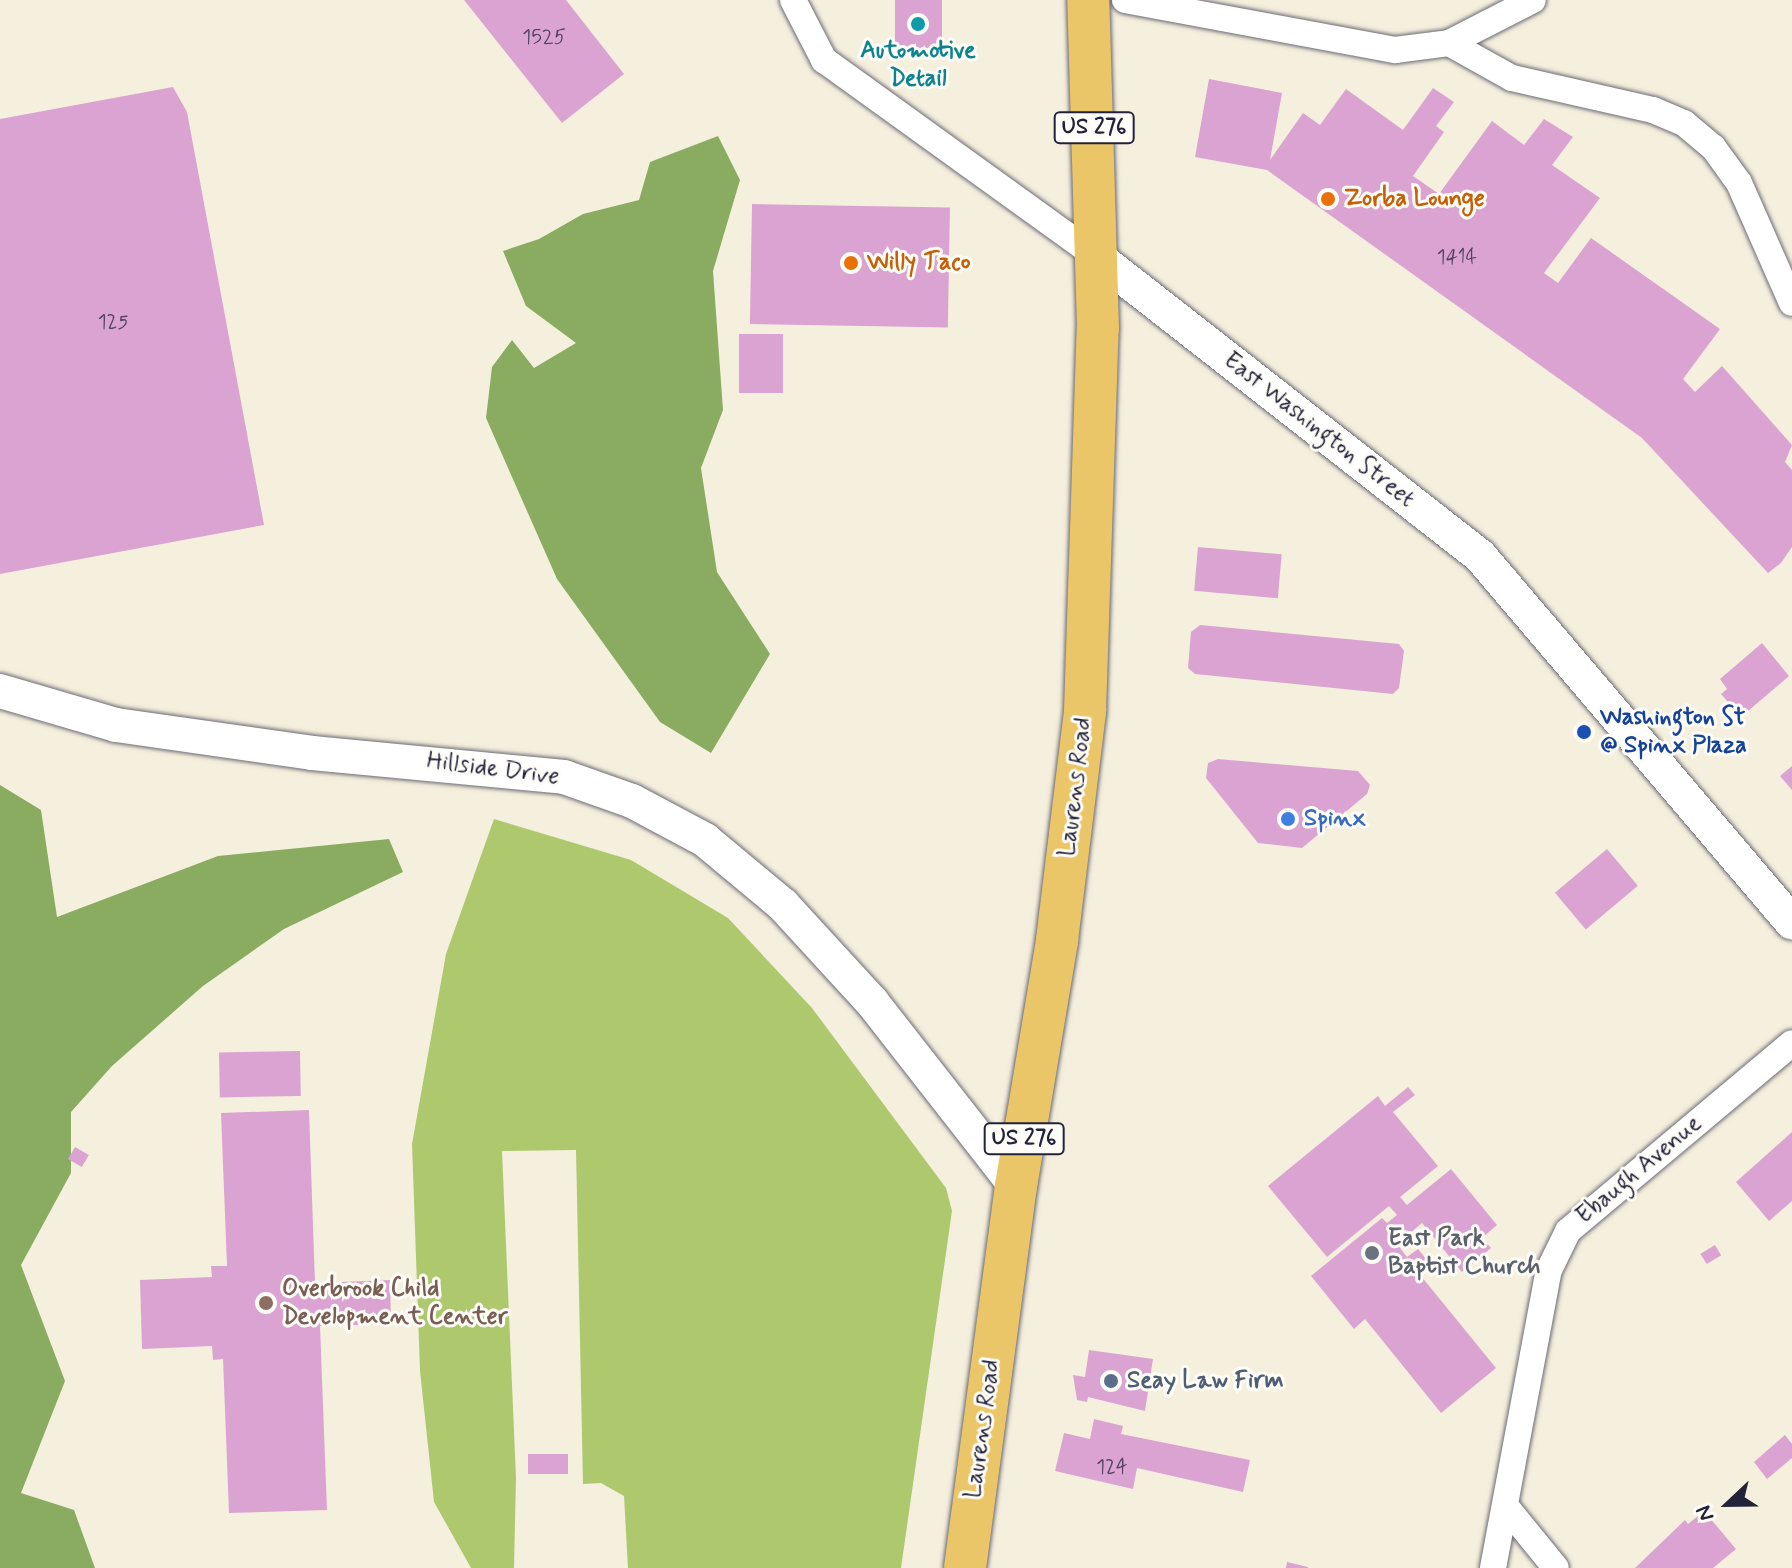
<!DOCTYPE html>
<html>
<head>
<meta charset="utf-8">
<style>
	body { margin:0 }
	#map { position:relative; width:1792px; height:1568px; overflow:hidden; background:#f5f0de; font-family:Mynerve,sans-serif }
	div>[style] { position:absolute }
	.green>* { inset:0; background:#aec86e }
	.forest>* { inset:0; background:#8aac61 }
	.building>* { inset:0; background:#dba3d1; transform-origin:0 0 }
	.roads { filter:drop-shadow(0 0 2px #6c6a74) drop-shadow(0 0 2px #6c6a74) }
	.minor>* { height:26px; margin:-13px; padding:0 13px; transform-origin:13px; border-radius:13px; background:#fff }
	.tertiary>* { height:34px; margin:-17px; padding:0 17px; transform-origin:17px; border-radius:17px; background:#fff }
	.primary>* { height:42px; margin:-21px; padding:0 21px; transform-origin:21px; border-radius:21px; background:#ebc669 }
	.dots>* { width:22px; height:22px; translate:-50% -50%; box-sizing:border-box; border:4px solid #fdfcf7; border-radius:50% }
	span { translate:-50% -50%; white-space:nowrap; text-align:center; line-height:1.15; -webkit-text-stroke:6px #fdfcf7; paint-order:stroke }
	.number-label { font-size:20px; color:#504260 }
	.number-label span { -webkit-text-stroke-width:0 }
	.shield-label span { padding:2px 6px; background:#fdfcf7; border:2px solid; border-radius:6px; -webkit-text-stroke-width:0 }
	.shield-label { font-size:22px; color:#22223b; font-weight:700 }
	.culture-label { font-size:24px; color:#0d838f; font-weight:700 }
	.food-label { font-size:24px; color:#c56008; font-weight:700 }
	.left { translate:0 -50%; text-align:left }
	.street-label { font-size:24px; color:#22223b }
	.transit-label { font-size:24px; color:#164399; font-weight:700 }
	.shop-label { font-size:24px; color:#366cbe; font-weight:700 }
	.worship-label { font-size:24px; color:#5b616d; font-weight:700 }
	.education-label { font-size:24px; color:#785e54; font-weight:700 }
	.service-label { font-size:24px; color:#4e5e75; font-weight:700 }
	.north { position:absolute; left:1688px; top:1464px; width:80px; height:80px; -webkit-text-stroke:6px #fdfcf7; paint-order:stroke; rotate:248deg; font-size:22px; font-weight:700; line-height:32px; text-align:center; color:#22223b }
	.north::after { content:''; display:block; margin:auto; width:28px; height:36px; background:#22223b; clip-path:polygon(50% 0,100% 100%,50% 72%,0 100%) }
</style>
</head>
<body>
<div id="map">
	<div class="green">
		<i style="clip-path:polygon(494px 819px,631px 860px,728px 918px,812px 1008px,946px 1188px,952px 1211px,901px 1568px,628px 1568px,624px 1496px,601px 1483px,583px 1484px,576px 1150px,502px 1151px,516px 1478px,514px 1568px,471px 1568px,434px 1502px,420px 1371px,412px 1144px,446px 954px)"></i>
	</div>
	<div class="forest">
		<i style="clip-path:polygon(718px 136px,740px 180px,713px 271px,723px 410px,701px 468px,717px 572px,770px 654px,711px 753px,660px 722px,557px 579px,486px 418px,492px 367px,512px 340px,534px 368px,576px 343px,526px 306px,503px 251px,539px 239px,583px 214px,639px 200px,650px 162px)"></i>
		<i style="clip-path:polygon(0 785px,41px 810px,57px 917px,218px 856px,389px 839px,403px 872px,284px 929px,203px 986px,112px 1066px,71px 1112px,71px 1173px,21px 1265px,65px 1381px,21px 1493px,74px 1510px,95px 1568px,0 1568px)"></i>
	</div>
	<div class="building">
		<i style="clip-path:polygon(464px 0,566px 0,624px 74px,562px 123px)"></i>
		<i style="left:895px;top:0;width:47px;height:48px"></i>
		<i style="clip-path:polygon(1209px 79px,1282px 93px,1270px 160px,1303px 113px,1320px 125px,1346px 89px,1403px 130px,1433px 88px,1454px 102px,1436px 126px,1444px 132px,1413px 176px,1439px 194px,1492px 121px,1524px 145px,1544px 119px,1573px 137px,1552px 165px,1600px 198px,1544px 273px,1558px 283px,1591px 238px,1720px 329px,1683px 379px,1695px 392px,1722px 366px,1792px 445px,1785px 462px,1792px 470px,1792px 547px,1781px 563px,1768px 573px,1642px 438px,1267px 170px,1195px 157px)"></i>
		<i style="clip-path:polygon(173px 87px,187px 112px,264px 525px,0 574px,0 119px)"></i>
		<i style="left:752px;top:204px;width:198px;height:120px;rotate:1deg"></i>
		<i style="left:739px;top:334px;width:44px;height:59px"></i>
		<i style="left:1198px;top:547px;width:84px;height:44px;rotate:5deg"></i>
		<i style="clip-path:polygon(1200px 625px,1399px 644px,1404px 651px,1399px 688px,1393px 694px,1195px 674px,1188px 668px,1191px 632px)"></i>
		<i style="clip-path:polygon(1762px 643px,1789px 676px,1741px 717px,1721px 694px,1727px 689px,1720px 679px)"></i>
		<i style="clip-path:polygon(1218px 759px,1358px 771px,1370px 785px,1367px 794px,1302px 848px,1258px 843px,1206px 778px,1208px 763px)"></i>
		<i style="clip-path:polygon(1792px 766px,1792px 790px,1780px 776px)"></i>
		<i style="left:1607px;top:849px;width:48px;height:68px;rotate:50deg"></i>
		<i style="left:300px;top:1051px;width:45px;height:81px;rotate:89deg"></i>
		<i style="clip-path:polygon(1408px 1087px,1415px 1095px,1393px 1112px,1438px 1166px,1400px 1197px,1407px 1205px,1451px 1169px,1497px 1225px,1482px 1238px,1491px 1248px,1462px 1272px,1422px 1223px,1397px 1244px,1407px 1257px,1418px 1249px,1432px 1266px,1421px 1276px,1496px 1368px,1441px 1413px,1365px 1319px,1354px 1329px,1311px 1276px,1382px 1218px,1387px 1223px,1397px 1215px,1389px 1206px,1327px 1257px,1268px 1186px,1378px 1096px,1385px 1106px)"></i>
		<i style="clip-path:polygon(309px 1110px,315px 1283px,390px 1280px,391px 1324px,320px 1326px,327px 1510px,229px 1513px,223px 1359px,213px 1360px,212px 1346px,142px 1349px,140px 1280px,212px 1277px,211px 1266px,227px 1266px,221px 1113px)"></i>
		<i style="clip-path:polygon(1792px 1132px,1792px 1201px,1769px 1221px,1736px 1182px)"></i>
		<i style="left:75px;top:1147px;width:16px;height:14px;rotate:30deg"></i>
		<i style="left:1715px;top:1245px;width:12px;height:17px;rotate:59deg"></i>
		<i style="clip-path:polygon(1089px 1350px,1153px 1359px,1145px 1411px,1088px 1397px,1087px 1402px,1077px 1400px,1073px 1375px,1085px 1377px)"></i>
		<i style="clip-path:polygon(1094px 1419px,1123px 1426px,1121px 1434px,1250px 1460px,1243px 1492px,1137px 1468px,1133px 1489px,1055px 1471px,1064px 1433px,1090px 1439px)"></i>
		<i style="clip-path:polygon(1785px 1435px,1792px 1444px,1792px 1458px,1767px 1479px,1754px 1462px)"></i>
		<i style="left:568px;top:1454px;width:20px;height:40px;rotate:90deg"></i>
		<i style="clip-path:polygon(1704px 1511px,1736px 1549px,1713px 1568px,1635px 1568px,1685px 1520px,1688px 1524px)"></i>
		<i style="clip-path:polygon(1287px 1562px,1308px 1567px,1308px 1568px,1286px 1568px)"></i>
	</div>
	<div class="roads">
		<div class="minor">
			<i style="left:793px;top:0;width:68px;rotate:62.7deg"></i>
			<i style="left:824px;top:60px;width:335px;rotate:35.8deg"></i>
			<i style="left:1125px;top:0;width:275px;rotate:10.5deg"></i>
			<i style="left:1395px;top:50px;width:54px;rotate:-7.4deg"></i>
			<i style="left:1449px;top:43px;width:94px;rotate:-27.1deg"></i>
			<i style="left:1449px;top:43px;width:72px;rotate:29.1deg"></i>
			<i style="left:1512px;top:78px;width:145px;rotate:12.8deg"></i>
			<i style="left:1653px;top:110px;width:34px;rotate:23deg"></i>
			<i style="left:1684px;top:123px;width:38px;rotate:40deg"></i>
			<i style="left:1713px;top:147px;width:44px;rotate:54.2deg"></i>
			<i style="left:1739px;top:183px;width:131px;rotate:66.2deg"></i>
			<i style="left:1507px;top:1508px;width:77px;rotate:50.8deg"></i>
			<i style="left:1493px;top:1568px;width:303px;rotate:-79.4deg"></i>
			<i style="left:1549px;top:1270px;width:43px;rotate:-64deg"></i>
			<i style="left:1568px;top:1231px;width:292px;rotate:-40deg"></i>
		</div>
		<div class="tertiary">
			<i style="left:1096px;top:256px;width:487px;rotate:38deg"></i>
			<i style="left:1480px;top:556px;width:481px;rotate:49.6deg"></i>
			<i style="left:0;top:691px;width:121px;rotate:16.3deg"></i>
			<i style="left:116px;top:725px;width:198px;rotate:8.1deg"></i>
			<i style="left:312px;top:753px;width:253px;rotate:5.4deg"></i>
			<i style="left:564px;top:777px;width:72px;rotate:19.4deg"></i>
			<i style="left:632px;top:801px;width:83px;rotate:28.1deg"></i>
			<i style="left:705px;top:840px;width:102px;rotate:39.8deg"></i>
			<i style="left:783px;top:905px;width:132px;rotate:47.5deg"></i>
			<i style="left:872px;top:1002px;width:234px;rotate:52deg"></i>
		</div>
		<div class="primary">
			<i style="left:965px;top:1568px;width:385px;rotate:-82.4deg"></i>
			<i style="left:1016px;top:1186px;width:249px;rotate:-80.5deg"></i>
			<i style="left:1057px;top:940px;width:231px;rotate:-83deg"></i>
			<i style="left:1085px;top:711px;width:383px;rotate:-88.1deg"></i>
			<i style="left:1098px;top:328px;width:328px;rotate:-91.7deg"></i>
		</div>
	</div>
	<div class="dots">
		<i style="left:918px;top:24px;background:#0f9aa8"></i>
		<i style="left:1328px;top:199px;background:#e8710a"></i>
		<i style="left:851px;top:263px;background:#e8710a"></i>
		<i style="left:1584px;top:732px;background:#1a4fb4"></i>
		<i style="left:1288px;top:819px;background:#3f7fe0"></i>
		<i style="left:1372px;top:1253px;background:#6b7280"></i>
		<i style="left:266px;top:1303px;background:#8d6e63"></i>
		<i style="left:1111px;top:1381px;background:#5c6f8a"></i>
	</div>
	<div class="number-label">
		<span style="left:544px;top:37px">1525</span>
		<span style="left:1457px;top:257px">1414</span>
		<span style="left:113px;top:322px">125</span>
		<span style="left:1112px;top:1467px">124</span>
	</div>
	<div class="shield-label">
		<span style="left:1094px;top:128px">US 276</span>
		<span style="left:1024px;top:1139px">US 276</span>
	</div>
	<div class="culture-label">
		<span style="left:918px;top:65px">Automotive<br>Detail</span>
	</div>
	<div class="food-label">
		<span class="left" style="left:1344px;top:199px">Zorba Lounge</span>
		<span class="left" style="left:867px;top:263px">Willy Taco</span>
	</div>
	<div class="street-label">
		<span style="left:1319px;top:430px;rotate:38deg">East Washington Street</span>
		<span style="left:493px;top:769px;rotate:7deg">Hillside Drive</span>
		<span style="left:1076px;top:787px;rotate:-83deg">Laurens Road</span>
		<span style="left:1639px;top:1170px;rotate:-40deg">Ebaugh Avenue</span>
		<span style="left:983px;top:1429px;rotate:-82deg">Laurens Road</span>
	</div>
	<div class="transit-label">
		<span class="left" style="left:1600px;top:732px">Washington St<br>@ Spinx Plaza</span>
	</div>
	<div class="shop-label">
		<span class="left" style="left:1304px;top:819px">Spinx</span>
	</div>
	<div class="worship-label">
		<span class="left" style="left:1388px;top:1253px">East Park<br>Baptist Church</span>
	</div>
	<div class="education-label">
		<span class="left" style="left:282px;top:1303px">Overbrook Child<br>Development Center</span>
	</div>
	<div class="service-label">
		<span class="left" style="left:1127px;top:1381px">Seay Law Firm</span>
	</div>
	<div class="north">N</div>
</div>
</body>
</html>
